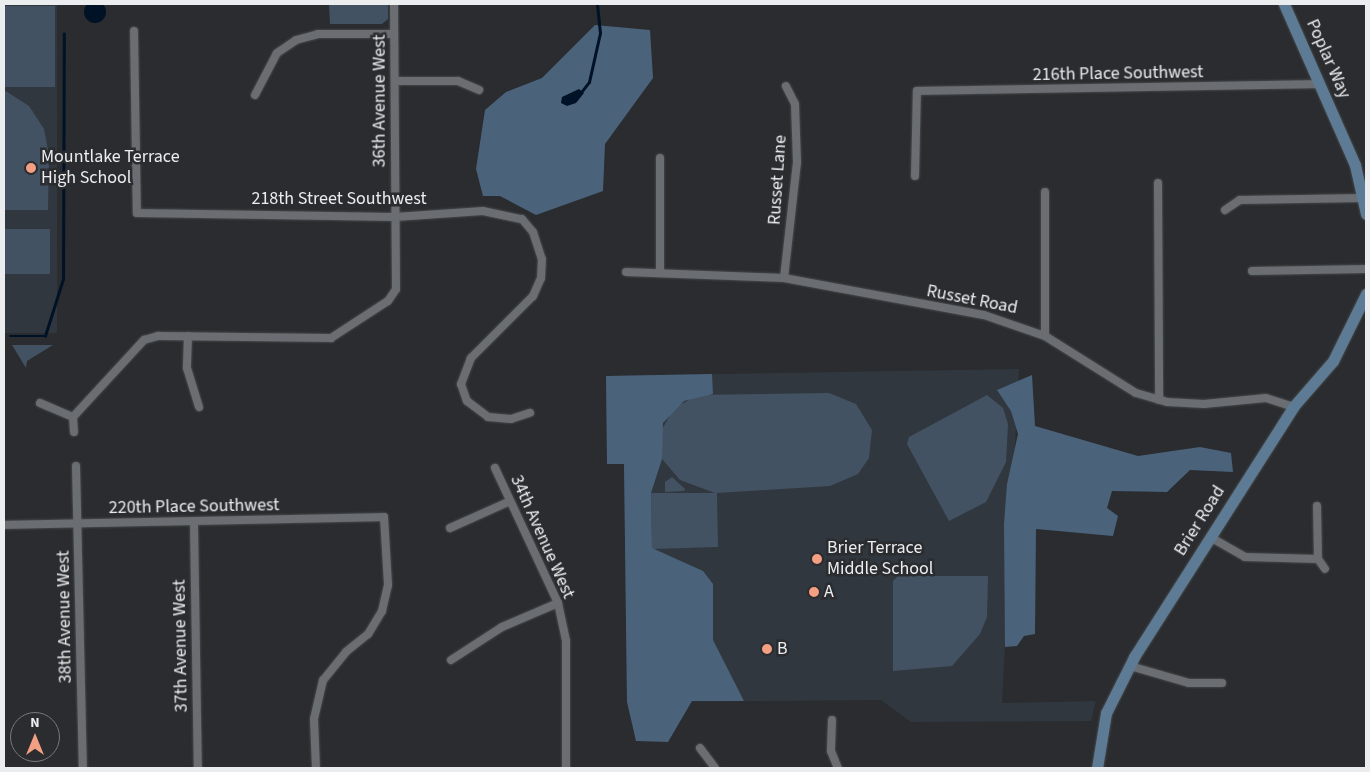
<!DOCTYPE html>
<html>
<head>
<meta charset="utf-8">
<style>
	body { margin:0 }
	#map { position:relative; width:1370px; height:772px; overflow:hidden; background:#2a2c2f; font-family:"Source Sans 3",sans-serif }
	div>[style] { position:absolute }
	.built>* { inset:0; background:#30373e; transform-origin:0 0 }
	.green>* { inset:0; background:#435262; transform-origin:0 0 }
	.forest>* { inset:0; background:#4a637b }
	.water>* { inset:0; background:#001226 }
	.round { border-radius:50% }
	.stream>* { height:2.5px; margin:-1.25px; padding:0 1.25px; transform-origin:1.25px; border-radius:1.25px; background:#001226 }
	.roads { filter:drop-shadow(0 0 1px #46494b) drop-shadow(0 0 1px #46494b) }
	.street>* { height:8px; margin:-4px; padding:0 4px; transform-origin:4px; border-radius:4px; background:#6a6d71 }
	.secondary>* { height:11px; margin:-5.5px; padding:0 5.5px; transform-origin:5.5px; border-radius:5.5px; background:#5e7b96 }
	.dots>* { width:14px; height:14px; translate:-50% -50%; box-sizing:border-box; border:2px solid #2a2c2f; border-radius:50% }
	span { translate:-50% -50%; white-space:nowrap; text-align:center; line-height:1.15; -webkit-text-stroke:5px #2a2c2f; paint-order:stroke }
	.street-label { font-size:18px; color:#ecedef }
	.poi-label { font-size:18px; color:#ecedef }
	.left { translate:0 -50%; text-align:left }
	.frame { position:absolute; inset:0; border:5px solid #ecedef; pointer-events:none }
	.north { position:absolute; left:10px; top:712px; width:50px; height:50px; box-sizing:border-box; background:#2a2c2f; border:1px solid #78797c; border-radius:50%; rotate:0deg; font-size:14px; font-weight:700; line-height:20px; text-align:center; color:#ecedef }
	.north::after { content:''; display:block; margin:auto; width:18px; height:22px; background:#f39f83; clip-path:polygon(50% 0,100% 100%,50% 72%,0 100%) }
</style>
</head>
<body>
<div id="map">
	<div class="built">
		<i style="left:4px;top:4px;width:53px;height:329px"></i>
		<i style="clip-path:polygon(1019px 369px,1002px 703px,1096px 701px,1091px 721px,911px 722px,881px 700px,627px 702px,624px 464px,607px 464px,606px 376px)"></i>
	</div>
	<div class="green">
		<i style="clip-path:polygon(329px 4px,388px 4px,388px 19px,382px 24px,330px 24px)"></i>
		<i style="left:4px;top:6px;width:51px;height:81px"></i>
		<i style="clip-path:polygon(4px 90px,29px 106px,44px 129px,49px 155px,48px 210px,4px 210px)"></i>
		<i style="left:4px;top:229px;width:46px;height:45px"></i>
		<i style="clip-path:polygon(12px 345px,53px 345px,27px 361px,26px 368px)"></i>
		<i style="clip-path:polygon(829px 393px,856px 404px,872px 430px,869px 458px,858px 474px,830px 486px,717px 493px,718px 547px,652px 549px,651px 493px,715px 493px,680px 480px,662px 459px,660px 433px,674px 408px,698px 395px)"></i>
		<i style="clip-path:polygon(987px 395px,1003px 408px,1008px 424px,1006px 462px,986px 502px,949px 521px,907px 444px,909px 437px)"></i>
		<i style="clip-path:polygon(672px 477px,685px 489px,684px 491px,665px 492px,665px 482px)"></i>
		<i style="clip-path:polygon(898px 576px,988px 576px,987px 617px,980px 634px,952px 666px,893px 671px,893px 581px)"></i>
	</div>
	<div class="forest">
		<i style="clip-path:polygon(595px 25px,650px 30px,653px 78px,605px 144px,603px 191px,536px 215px,500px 196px,483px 196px,476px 169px,485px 110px,506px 92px,542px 78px)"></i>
		<i style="clip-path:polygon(712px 374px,713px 394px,684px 401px,663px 423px,662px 459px,651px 493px,652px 548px,703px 571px,713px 584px,713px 640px,744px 701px,692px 701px,668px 742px,636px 741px,627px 702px,624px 464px,607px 464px,606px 376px)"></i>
		<i style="clip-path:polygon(1032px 375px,1035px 426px,1138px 456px,1200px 447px,1231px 453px,1233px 472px,1190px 470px,1167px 492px,1112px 491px,1107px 508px,1118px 516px,1113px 536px,1036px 529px,1035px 634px,1024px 636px,1017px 646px,1005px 647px,1004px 524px,1007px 484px,1018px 434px,1011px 411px,997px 390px)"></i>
	</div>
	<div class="water">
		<i class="round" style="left:84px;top:1px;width:22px;height:22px"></i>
		<i style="clip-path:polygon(579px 89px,584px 93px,576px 103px,567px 106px,561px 103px,562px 97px)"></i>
	</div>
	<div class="stream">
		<i style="left:582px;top:91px;width:11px;rotate:-52deg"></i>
		<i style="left:589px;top:82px;width:50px;rotate:-77.3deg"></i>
		<i style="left:600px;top:33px;width:29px;rotate:-96deg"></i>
		<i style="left:10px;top:336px;width:35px"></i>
		<i style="left:45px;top:336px;width:60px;rotate:-72.5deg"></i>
		<i style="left:63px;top:279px;width:245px;rotate:-89.8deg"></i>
	</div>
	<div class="roads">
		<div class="street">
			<i style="left:134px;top:31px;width:182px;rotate:89.1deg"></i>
			<i style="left:137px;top:213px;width:258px;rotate:0.9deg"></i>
			<i style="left:395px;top:217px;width:88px;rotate:-3.9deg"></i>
			<i style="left:483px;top:211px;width:40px;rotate:12deg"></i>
			<i style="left:522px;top:219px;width:17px;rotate:50deg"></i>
			<i style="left:533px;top:232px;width:28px;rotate:72deg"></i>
			<i style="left:542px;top:259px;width:19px;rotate:93deg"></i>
			<i style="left:541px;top:278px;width:20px;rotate:114deg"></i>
			<i style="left:533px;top:296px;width:88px;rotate:135deg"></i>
			<i style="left:471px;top:358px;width:28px;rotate:111deg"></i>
			<i style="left:461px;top:384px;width:18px;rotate:71deg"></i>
			<i style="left:467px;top:401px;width:26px;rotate:37deg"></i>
			<i style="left:488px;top:417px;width:23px;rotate:5deg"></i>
			<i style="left:511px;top:419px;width:20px;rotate:-18deg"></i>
			<i style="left:395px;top:81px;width:63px"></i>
			<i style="left:458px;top:81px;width:23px;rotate:23deg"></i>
			<i style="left:255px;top:95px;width:47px;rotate:-62.4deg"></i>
			<i style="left:277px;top:53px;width:23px;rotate:-34deg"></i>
			<i style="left:296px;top:40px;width:23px;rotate:-15deg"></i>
			<i style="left:318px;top:34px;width:76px"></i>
			<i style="left:915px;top:176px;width:85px;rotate:-88.7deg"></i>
			<i style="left:917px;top:91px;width:403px;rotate:-1deg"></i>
			<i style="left:1158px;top:183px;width:217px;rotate:89.7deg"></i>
			<i style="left:1045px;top:192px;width:144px;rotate:90deg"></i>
			<i style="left:1225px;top:210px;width:18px;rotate:-34deg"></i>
			<i style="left:1240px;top:200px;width:123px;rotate:-0.9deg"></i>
			<i style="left:1252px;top:271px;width:114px;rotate:-1deg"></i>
			<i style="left:626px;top:272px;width:158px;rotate:2.2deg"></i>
			<i style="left:784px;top:278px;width:203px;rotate:10.5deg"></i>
			<i style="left:984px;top:315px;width:65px;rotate:19deg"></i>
			<i style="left:1045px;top:336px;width:107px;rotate:32.1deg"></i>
			<i style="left:1136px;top:393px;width:32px;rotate:16deg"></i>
			<i style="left:1167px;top:402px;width:37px;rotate:3deg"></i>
			<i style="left:1204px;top:404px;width:62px;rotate:-5.5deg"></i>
			<i style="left:1266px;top:398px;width:28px;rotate:18deg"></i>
			<i style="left:660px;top:273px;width:115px;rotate:-90deg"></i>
			<i style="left:784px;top:278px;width:117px;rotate:-83.6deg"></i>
			<i style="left:797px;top:162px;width:58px;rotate:-92deg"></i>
			<i style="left:795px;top:104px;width:20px;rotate:-117deg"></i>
			<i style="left:188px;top:336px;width:32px;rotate:92deg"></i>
			<i style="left:187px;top:368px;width:41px;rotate:72.9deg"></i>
			<i style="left:40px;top:403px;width:36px;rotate:23deg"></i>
			<i style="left:74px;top:432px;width:15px;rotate:-94deg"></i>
			<i style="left:73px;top:417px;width:105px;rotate:-47.3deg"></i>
			<i style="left:144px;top:340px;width:15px;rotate:-16deg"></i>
			<i style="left:158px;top:336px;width:173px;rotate:0.7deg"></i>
			<i style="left:331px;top:338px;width:68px;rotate:-33deg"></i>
			<i style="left:388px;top:301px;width:14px;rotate:-56deg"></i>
			<i style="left:396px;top:289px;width:285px;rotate:-90.4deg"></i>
			<i style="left:76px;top:466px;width:302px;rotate:88.7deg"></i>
			<i style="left:495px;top:468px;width:149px;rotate:65deg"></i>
			<i style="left:558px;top:603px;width:39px;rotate:78deg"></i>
			<i style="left:566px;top:641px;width:127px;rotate:90deg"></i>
			<i style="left:1317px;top:506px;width:53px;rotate:88.9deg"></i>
			<i style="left:194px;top:524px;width:244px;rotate:89.1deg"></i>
			<i style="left:4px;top:525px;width:380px;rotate:-1.2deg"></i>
			<i style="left:384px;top:517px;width:68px;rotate:86.6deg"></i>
			<i style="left:388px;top:585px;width:27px;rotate:103deg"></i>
			<i style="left:382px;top:611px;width:27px;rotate:121deg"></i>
			<i style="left:368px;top:634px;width:28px;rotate:141deg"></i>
			<i style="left:346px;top:652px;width:36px;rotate:129deg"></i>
			<i style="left:323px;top:680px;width:40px;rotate:103deg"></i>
			<i style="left:314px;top:719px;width:49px;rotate:87.7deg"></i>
			<i style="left:450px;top:528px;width:64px;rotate:-24.1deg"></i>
			<i style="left:1210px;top:537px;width:40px;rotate:29.7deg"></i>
			<i style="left:1245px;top:557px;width:73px;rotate:1.6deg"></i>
			<i style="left:1318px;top:559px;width:12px;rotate:55deg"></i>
			<i style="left:451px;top:660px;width:61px;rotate:-32.9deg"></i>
			<i style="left:502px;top:627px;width:61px;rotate:-23.2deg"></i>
			<i style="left:1130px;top:666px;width:61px;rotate:16.1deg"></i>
			<i style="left:1189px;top:683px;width:33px"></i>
			<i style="left:832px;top:720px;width:31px;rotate:92deg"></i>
			<i style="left:831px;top:751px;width:18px;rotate:68deg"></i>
			<i style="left:700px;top:748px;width:25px;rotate:53deg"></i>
		</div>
		<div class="secondary">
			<i style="left:1284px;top:4px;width:176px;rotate:66.2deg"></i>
			<i style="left:1355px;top:165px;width:50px;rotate:77.3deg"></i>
			<i style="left:1097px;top:768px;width:56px;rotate:-80.7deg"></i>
			<i style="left:1106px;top:713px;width:63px;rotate:-63.4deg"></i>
			<i style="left:1134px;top:657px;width:296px;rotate:-57.5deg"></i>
			<i style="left:1293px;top:407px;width:61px;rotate:-49deg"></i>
			<i style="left:1333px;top:361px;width:75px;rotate:-63.8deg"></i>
		</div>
	</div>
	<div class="dots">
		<i style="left:31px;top:168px;background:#f39f83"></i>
		<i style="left:817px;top:559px;background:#f39f83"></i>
		<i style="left:814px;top:592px;background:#f39f83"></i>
		<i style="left:767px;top:649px;background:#f39f83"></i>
	</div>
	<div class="street-label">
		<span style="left:1328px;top:59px;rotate:66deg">Poplar Way</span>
		<span style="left:1118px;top:74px;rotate:-1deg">216th Place Southwest</span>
		<span style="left:380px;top:101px;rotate:-90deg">36th Avenue West</span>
		<span style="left:778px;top:180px;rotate:-86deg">Russet Lane</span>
		<span style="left:339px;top:199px">218th Street Southwest</span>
		<span style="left:972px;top:300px;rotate:11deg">Russet Road</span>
		<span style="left:194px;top:507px;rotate:-1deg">220th Place Southwest</span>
		<span style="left:1200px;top:521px;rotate:-58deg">Brier Road</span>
		<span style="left:542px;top:537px;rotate:66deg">34th Avenue West</span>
		<span style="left:65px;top:617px;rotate:-91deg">38th Avenue West</span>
		<span style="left:181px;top:646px;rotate:-91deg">37th Avenue West</span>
	</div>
	<div class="poi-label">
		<span class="left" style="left:41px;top:168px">Mountlake Terrace<br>High School</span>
		<span class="left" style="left:827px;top:559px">Brier Terrace<br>Middle School</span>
		<span class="left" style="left:824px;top:592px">A</span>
		<span class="left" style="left:777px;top:649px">B</span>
	</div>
	<div class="frame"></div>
	<div class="north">N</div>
</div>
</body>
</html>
